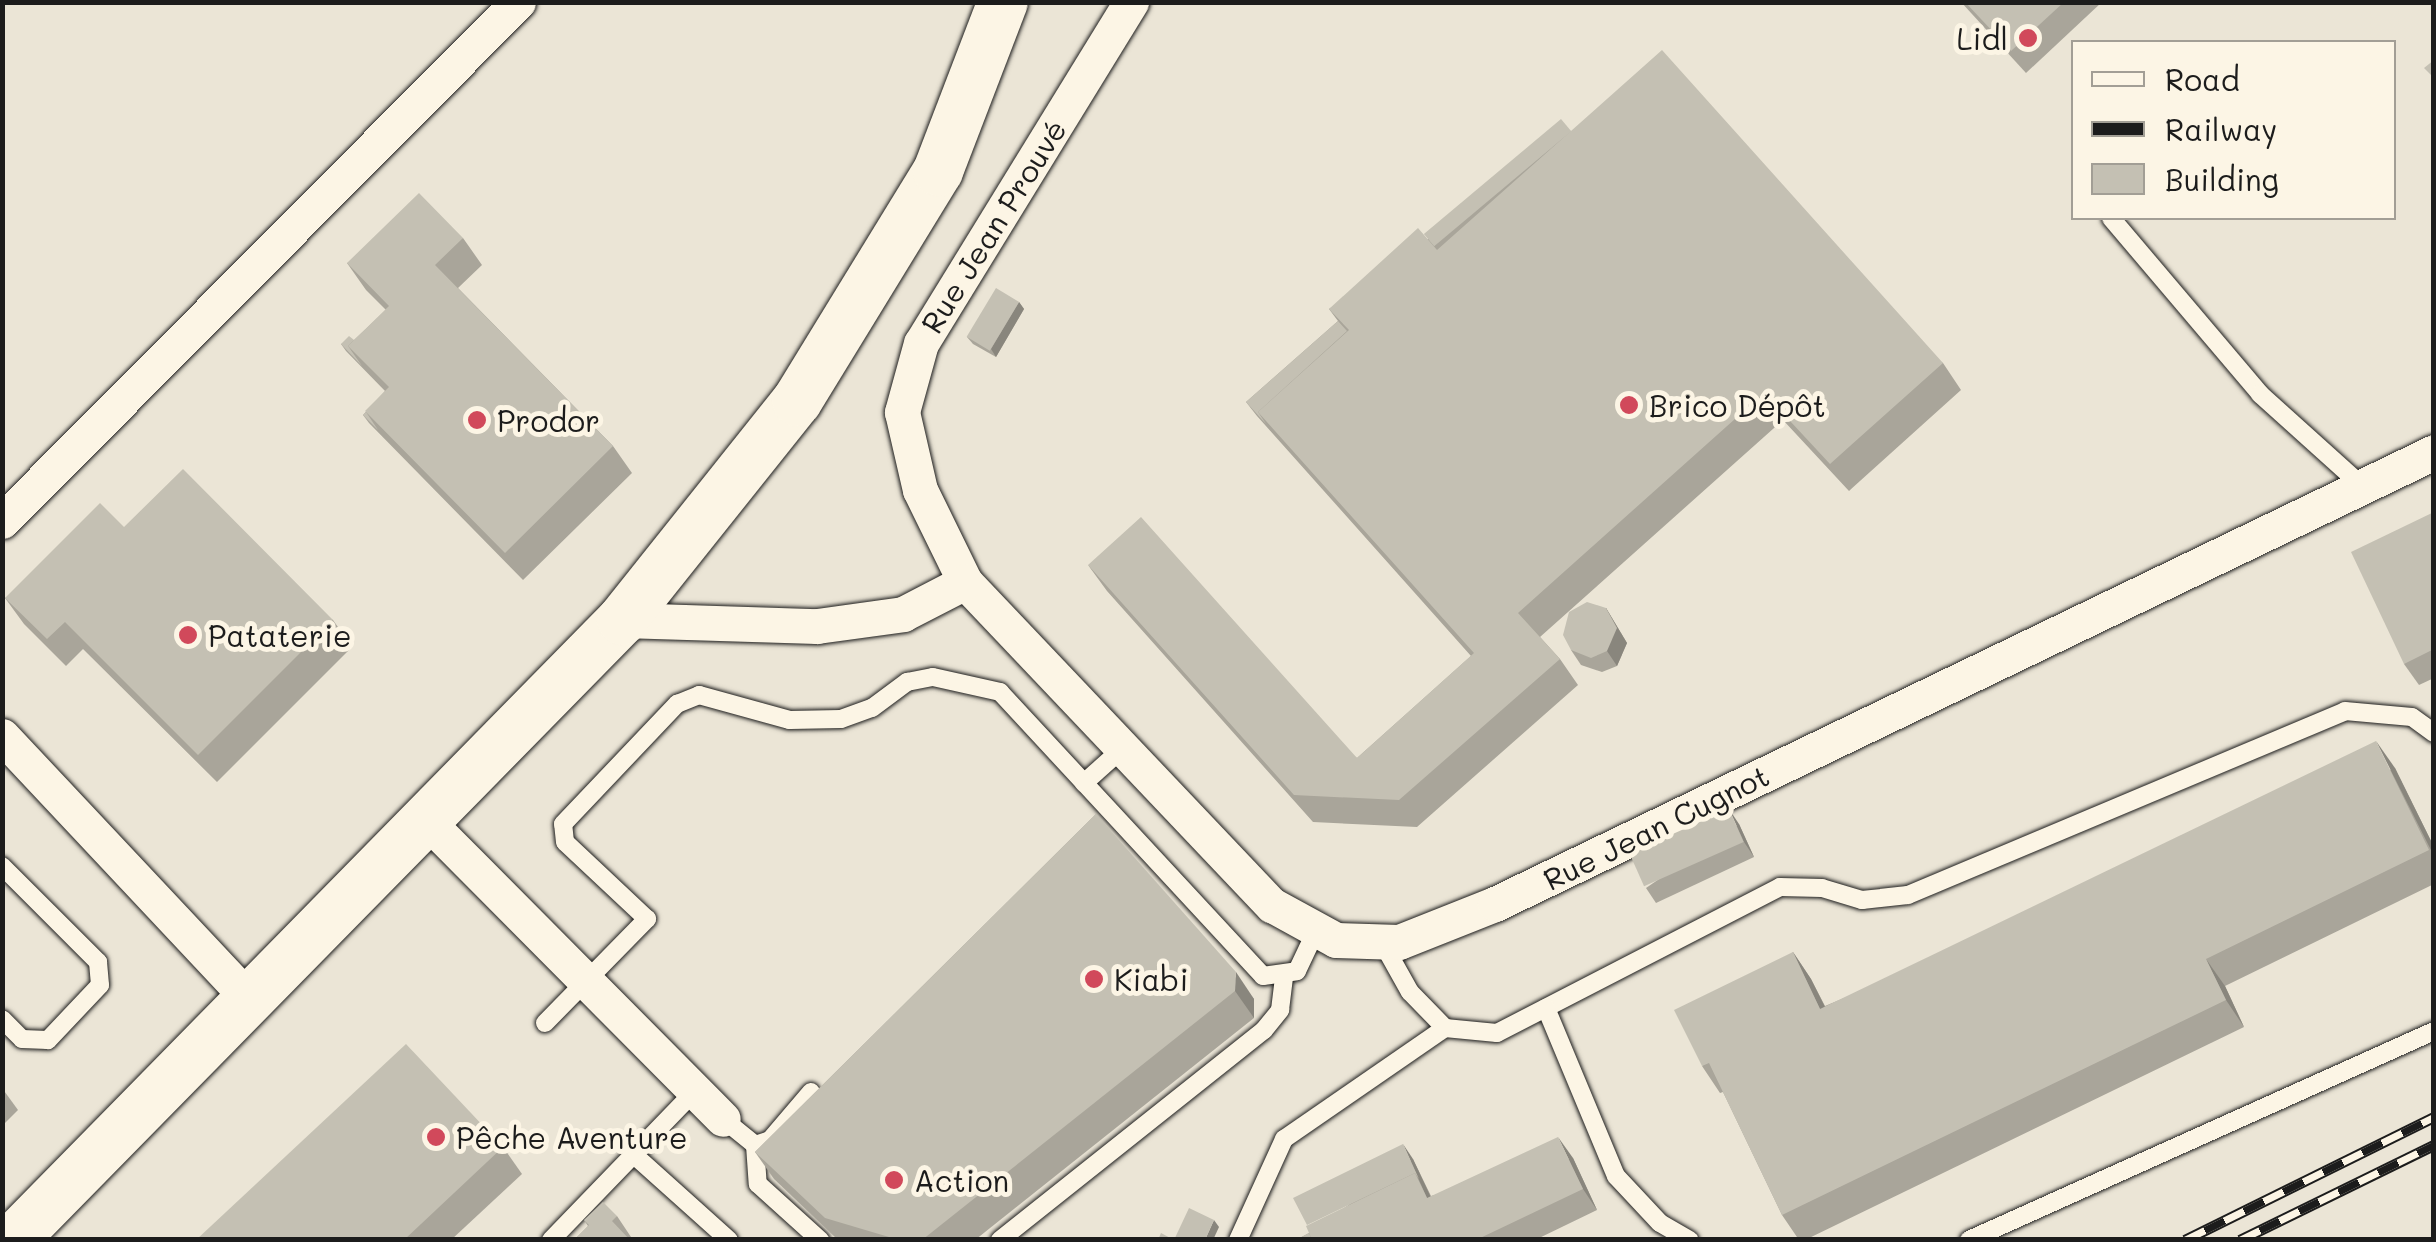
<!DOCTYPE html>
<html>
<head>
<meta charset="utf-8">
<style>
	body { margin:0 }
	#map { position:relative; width:2436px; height:1242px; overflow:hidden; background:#fcf5e5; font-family:Mali,sans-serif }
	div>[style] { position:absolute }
	.built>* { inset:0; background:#ebe5d6 }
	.roads { filter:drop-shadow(0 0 2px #1c1c1c) drop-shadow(0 0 2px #1c1c1c) }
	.service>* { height:18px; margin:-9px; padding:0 9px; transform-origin:9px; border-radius:9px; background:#fcf5e5 }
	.minor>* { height:35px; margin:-17.5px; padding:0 17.5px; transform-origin:17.5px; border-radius:17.5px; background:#fcf5e5 }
	.secondary>* { height:50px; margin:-25px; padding:0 25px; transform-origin:25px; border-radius:25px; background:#fcf5e5 }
	.rail>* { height:11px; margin-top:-5.5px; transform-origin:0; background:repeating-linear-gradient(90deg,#fcf5e5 0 22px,#1c1c1c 0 44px); box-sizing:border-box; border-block:2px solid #1c1c1c }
	.wall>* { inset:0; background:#a9a59a }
	.shaded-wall>* { inset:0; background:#89867d }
	.building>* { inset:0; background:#c4c0b3; transform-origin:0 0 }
	.dots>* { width:28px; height:28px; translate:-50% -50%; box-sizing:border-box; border:5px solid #fcf5e5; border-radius:50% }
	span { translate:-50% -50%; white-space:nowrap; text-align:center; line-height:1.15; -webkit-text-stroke:10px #fcf5e5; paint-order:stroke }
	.poi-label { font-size:30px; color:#1c1c1c }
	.right { translate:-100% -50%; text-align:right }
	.left { translate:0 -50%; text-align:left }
	.street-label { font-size:30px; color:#1c1c1c }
	.frame { position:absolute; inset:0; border:5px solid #1c1c1c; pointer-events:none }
	.legend { position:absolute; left:2071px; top:40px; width:325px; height:180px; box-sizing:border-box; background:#fcf5e5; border:2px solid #a29e95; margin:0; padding:12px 18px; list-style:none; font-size:30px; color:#1c1c1c }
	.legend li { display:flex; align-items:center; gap:20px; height:50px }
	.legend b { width:50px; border:2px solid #a29e95 }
</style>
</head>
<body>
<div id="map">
	<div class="built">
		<i style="clip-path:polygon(evenodd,2px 3px,2433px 3px,2433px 1239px,3px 1239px,2px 3px,2074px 42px,2394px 42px,2394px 218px,2074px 218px,2074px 42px)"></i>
	</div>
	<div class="roads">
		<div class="service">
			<i style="left:2111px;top:218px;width:231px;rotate:49.7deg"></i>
			<i style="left:2260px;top:394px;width:137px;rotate:42deg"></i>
			<i style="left:1084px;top:783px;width:52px;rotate:-41.9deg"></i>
			<i style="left:2px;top:866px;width:136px;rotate:45deg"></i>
			<i style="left:98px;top:962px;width:23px;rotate:85deg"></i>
			<i style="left:100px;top:985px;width:76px;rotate:133.4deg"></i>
			<i style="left:48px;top:1040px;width:26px;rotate:-178deg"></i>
			<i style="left:22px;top:1039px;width:28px;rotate:-135deg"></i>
			<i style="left:1382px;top:942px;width:57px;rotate:60.8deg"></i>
			<i style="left:1410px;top:992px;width:50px;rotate:45.8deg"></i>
			<i style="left:1445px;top:1028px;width:52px;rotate:5.5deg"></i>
			<i style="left:1497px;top:1033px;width:318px;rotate:-27.3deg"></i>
			<i style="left:1780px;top:887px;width:42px;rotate:1.4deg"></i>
			<i style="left:1822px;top:888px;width:42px;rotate:16.7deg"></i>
			<i style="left:1862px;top:900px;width:46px;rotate:-6.2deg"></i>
			<i style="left:1908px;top:895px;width:474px;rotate:-22.8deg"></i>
			<i style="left:2345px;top:711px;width:67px;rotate:5.1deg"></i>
			<i style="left:2412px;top:717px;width:27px;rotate:36deg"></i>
			<i style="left:1546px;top:1008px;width:182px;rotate:67.4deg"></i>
			<i style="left:1616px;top:1176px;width:64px;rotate:46.9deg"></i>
			<i style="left:1660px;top:1223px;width:34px;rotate:30deg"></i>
			<i style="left:545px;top:1023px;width:146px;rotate:-45.6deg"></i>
			<i style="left:647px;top:919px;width:112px;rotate:-136.8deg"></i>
			<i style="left:565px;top:842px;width:18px;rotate:-96deg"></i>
			<i style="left:563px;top:824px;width:166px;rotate:-46.5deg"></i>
			<i style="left:677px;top:704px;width:24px;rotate:-22deg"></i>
			<i style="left:699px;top:695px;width:94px;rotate:15.4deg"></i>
			<i style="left:790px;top:720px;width:51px;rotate:-1.1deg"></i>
			<i style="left:841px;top:719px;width:33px;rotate:-20deg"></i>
			<i style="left:872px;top:708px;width:44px;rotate:-36.6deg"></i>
			<i style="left:907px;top:682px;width:26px;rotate:-11deg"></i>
			<i style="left:933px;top:677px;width:69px;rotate:12.6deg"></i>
			<i style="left:1000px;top:692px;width:387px;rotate:47.2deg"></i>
			<i style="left:1263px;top:976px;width:34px;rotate:-8deg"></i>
			<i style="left:1297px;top:971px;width:42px;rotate:-64.7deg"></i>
			<i style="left:723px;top:1119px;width:41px;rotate:39.1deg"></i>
			<i style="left:755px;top:1145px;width:16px;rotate:-18deg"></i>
			<i style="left:770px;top:1140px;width:63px;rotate:-49.5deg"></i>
			<i style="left:755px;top:1145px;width:39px;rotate:86deg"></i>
			<i style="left:758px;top:1184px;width:84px;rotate:42.1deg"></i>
			<i style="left:633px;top:1154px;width:129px;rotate:41.9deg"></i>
			<i style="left:551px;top:1240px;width:204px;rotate:-46deg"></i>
			<i style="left:1000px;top:1240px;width:337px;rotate:-38.5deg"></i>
			<i style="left:1264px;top:1030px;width:26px;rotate:-51deg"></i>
			<i style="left:1280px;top:1010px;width:32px;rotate:-83deg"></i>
			<i style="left:1238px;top:1240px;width:111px;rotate:-65.5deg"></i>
			<i style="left:1284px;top:1139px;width:196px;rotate:-34.6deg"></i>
			<i style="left:1969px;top:1240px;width:510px;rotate:-24.2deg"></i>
		</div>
		<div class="minor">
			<i style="left:1131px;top:2px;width:400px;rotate:121.6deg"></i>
			<i style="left:921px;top:343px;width:72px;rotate:105.4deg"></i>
			<i style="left:902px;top:412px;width:80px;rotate:77deg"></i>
			<i style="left:920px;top:490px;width:102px;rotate:63.9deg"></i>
			<i style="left:965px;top:582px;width:446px;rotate:46.5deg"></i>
			<i style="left:1272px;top:905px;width:73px;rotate:28.7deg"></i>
			<i style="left:1336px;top:940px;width:63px;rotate:1.8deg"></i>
			<i style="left:1399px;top:942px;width:103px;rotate:-21.6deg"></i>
			<i style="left:1495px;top:904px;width:1042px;rotate:-25.7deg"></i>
			<i style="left:2px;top:521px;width:732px;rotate:-45.17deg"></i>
			<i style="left:622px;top:620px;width:195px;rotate:1.8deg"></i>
			<i style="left:817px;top:626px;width:87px;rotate:-7.9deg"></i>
			<i style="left:903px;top:614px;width:70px;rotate:-27.3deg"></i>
			<i style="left:2px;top:736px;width:361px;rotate:46.8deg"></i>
			<i style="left:426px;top:820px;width:421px;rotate:45.2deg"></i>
		</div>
		<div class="secondary">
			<i style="left:13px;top:1240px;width:869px;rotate:-45.51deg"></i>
			<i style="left:622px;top:620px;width:280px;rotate:-51.4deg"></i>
			<i style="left:797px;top:401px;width:270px;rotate:-58.5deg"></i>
			<i style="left:938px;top:171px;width:181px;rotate:-69deg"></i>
		</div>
	</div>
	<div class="rail">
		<i style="left:2185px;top:1240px;width:278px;rotate:-26.3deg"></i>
		<i style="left:2240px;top:1240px;width:216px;rotate:-26.1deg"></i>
	</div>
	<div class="wall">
		<i style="clip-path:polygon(1961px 2px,2102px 2px,2026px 73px)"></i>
		<i style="clip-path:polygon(1571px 131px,1943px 363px,1961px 390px,1849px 491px,1783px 420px,1540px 637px,1560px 659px,1578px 685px,1417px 827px,1313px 822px,1107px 591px,1088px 565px,1357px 758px,1471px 656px,1257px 416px,1246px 402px,1338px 321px,1329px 309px,1428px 239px)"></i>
		<i style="clip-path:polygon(463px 238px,482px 265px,458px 288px,613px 446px,632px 473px,523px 580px,369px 423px,363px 415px,385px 391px,346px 351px,341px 344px,354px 340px,386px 310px,366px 290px,347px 263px)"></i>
		<i style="clip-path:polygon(1019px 302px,1024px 309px,996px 357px,973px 344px,967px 337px)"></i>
		<i style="clip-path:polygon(2434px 512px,2434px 678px,2419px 685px,2404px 664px)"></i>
		<i style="clip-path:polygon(124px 527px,333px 620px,352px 647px,217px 782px,83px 649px,66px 666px,24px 624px,5px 598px)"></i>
		<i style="clip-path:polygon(1606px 608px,1627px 643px,1617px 666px,1602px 672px,1581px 665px,1571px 650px)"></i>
		<i style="clip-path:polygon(2395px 768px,2434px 847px,2434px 884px,2225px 986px,2244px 1027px,1805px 1240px,1799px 1240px,1782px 1215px,1723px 1092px,1720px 1093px,1702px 1066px,1793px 952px,1811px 979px,1825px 1006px)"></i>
		<i style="clip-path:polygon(1096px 814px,1254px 999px,1254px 1018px,975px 1240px,838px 1240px,774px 1179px,755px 1152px)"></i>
		<i style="clip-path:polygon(1739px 824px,1754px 857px,1656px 903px,1646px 888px)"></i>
		<i style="clip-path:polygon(2px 1088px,18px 1110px,2px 1126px)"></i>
		<i style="clip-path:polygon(503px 1147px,522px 1174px,451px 1240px,196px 1240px)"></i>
		<i style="clip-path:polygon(1573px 1158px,1597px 1210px,1535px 1240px,1296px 1240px,1309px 1233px,1413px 1159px,1431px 1196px)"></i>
		<i style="clip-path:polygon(617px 1216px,633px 1240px,574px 1240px,588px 1226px,584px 1220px)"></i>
	</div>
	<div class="shaded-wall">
		<i style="clip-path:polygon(1019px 302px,1024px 309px,996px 357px,991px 349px)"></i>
		<i style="clip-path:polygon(1606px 608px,1627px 643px,1617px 666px,1607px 651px)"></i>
		<i style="clip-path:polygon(2376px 741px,2395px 768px,2434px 847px,2434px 856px)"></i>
		<i style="clip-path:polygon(1729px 809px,1739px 824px,1754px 857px,1744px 842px)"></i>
		<i style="clip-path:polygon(1793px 952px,1811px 979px,1839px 1035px,1820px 1009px)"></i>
		<i style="clip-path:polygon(2206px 959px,2225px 986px,2244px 1027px,2226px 1000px)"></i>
		<i style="clip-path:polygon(1236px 972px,1254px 999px,1254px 1018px,1235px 991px)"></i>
		<i style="clip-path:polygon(1558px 1137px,1573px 1158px,1597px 1210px,1583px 1189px)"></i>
		<i style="clip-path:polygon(1403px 1144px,1413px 1159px,1441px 1219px,1427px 1198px)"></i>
		<i style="clip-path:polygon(1214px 1220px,1219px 1227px,1213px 1240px,1205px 1240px)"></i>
	</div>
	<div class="building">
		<i style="clip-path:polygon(1965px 2px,2064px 2px,2011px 51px)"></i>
		<i style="clip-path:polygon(1662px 50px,1943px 363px,1830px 464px,1764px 393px,1518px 613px,1560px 659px,1399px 800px,1294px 795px,1088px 565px,1141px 517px,1357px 758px,1474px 653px,1258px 412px,1349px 330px,1329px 309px,1418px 228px,1437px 250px)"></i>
		<i style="clip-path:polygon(2434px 60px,2434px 78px,2424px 68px)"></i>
		<i style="left:1561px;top:119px;width:16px;height:179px;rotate:50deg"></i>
		<i style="clip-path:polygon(419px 193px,463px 238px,435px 265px,613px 446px,505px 553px,365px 411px,389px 387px,348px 346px,389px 306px,347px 263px)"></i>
		<i style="left:996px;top:288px;width:27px;height:57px;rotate:31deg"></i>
		<i style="clip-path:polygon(1338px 321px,1347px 331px,1258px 412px,1266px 424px,1246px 402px)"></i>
		<i style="clip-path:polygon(349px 336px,354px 340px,348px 346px,362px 366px,341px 344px)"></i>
		<i style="clip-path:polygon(366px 412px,378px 430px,363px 415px)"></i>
		<i style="clip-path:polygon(183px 469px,333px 620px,198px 755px,65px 622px,47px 639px,5px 598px,100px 503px,124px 527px)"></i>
		<i style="clip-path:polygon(2434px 512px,2434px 649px,2404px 664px,2351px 552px)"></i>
		<i style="clip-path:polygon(1587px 602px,1606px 608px,1617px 628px,1607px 651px,1591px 658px,1571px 650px,1563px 635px,1569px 612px)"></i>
		<i style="clip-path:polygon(2376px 741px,2429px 850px,2206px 959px,2226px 1000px,1782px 1215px,1709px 1063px,1702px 1066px,1674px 1010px,1793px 952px,1820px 1009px)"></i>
		<i style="left:1729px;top:809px;width:36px;height:109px;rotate:66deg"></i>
		<i style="clip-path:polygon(1096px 814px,1236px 972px,1235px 991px,922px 1240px,899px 1240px,825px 1218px,755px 1152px)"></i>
		<i style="clip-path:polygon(406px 1044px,503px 1147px,404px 1240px,196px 1240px)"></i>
		<i style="clip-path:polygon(1558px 1137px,1583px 1189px,1476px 1240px,1312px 1240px,1306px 1226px,1415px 1173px,1427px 1198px)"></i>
		<i style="clip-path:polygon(1403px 1144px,1419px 1179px,1415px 1173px,1307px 1225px,1293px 1198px)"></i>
		<i style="clip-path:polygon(603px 1202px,617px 1216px,612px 1221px,630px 1240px,574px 1240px,589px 1225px,584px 1220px)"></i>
		<i style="clip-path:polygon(1189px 1208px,1214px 1220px,1205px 1240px,1174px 1240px)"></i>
		<i style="clip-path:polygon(1161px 1233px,1174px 1240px,1158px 1240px)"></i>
		<i style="clip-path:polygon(1309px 1233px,1312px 1240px,1296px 1240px)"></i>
	</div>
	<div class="dots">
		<i style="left:2028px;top:38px;background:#d1495b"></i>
		<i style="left:1629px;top:405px;background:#d1495b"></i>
		<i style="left:477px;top:420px;background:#d1495b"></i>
		<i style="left:188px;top:635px;background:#d1495b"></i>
		<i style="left:1094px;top:979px;background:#d1495b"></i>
		<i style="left:436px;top:1137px;background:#d1495b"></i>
		<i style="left:894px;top:1180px;background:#d1495b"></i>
	</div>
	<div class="poi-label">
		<span class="right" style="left:2008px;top:38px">Lidl</span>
		<span class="left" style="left:1649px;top:405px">Brico Dépôt</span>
		<span class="left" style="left:497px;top:420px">Prodor</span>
		<span class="left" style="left:208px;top:635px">Pataterie</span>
		<span class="left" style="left:1114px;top:979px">Kiabi</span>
		<span class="left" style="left:456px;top:1137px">Pêche Aventure</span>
		<span class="left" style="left:914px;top:1180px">Action</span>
	</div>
	<div class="street-label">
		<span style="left:993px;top:226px;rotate:-58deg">Rue Jean Prouvé</span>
		<span style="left:1656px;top:827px;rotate:-26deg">Rue Jean Cugnot</span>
	</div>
	<div class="frame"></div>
	<ul class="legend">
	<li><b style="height:12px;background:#fcf5e5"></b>Road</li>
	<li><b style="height:12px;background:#1c1c1c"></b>Railway</li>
	<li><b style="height:28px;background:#c4c0b3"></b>Building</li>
	</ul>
</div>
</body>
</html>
